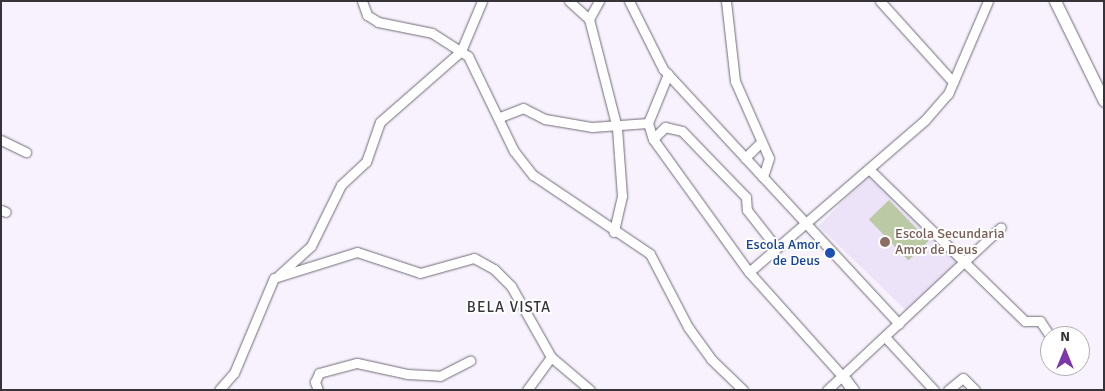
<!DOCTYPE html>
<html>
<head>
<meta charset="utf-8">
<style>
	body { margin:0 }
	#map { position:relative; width:1105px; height:391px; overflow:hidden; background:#f7f2fd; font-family:Signika,sans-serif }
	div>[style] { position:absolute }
	.built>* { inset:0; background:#ece3f8; transform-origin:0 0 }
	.green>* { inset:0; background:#bbc9a5; transform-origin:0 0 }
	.roads { filter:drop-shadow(0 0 1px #706b77) drop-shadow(0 0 1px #706b77) }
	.minor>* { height:9px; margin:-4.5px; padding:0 4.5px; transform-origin:4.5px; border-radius:4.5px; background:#fff }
	.tertiary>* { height:11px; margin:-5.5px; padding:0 5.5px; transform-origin:5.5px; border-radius:5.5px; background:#fff }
	.dots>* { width:14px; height:14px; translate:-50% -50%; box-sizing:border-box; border:2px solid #fff; border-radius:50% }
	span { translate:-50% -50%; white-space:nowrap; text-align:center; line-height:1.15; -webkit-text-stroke:4px #fff; paint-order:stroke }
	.education-label { font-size:14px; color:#785e54 }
	.left { translate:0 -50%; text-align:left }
	.transit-label { font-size:14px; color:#164399 }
	.right { translate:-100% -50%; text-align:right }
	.neighbourhood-label { font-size:15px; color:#373439; letter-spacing:1px }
	.frame { position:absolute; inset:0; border:2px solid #373439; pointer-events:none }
	.north { position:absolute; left:1040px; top:326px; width:50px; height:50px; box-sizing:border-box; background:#fff; border:1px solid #afaeb0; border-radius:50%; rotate:0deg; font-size:14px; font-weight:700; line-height:20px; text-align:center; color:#373439 }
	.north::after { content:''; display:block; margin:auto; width:18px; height:22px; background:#7d37aa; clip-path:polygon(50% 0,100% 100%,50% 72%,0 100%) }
</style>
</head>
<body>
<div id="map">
	<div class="built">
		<i style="left:868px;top:175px;width:124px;height:71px;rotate:44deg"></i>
	</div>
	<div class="green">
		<i style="left:889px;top:200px;width:57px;height:28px;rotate:46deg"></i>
	</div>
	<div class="roads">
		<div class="minor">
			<i style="left:362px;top:1px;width:15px;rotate:70deg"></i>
			<i style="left:367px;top:15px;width:13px;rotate:32deg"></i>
			<i style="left:378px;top:22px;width:55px;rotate:11.5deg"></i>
			<i style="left:432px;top:33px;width:43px;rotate:32.6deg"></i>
			<i style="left:468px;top:56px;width:106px;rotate:64.2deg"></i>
			<i style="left:514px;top:151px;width:31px;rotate:52deg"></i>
			<i style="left:533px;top:175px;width:141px;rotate:34deg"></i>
			<i style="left:650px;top:254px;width:82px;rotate:62.5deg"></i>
			<i style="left:688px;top:327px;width:39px;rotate:54deg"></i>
			<i style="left:711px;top:359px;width:45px;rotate:44.1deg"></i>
			<i style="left:569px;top:1px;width:27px;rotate:42deg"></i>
			<i style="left:589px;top:19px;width:113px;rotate:75.6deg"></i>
			<i style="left:617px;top:128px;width:68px;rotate:85.8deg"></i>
			<i style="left:622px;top:196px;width:37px;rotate:103deg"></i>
			<i style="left:629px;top:1px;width:76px;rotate:63.4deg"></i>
			<i style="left:663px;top:69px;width:147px;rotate:47.2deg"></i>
			<i style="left:726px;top:1px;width:81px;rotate:83.6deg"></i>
			<i style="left:735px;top:81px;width:84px;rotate:66.2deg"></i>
			<i style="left:769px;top:158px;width:20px;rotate:108deg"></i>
			<i style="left:763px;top:177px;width:200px;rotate:47.2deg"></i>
			<i style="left:880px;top:1px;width:109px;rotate:48deg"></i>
			<i style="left:589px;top:19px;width:21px;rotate:-61deg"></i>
			<i style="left:668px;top:74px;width:53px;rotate:112.2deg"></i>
			<i style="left:648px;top:123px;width:17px;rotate:73deg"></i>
			<i style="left:653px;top:139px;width:164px;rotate:54.2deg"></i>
			<i style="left:749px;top:272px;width:142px;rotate:48.1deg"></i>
			<i style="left:500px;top:117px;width:25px;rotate:-21deg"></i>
			<i style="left:523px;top:108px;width:25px;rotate:27deg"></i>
			<i style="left:545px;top:119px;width:48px;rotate:9.7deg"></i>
			<i style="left:592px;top:127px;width:56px;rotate:-4.1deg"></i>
			<i style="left:653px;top:139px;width:17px;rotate:-45deg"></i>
			<i style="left:665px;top:127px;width:17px;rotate:13deg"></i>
			<i style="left:682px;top:131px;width:92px;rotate:45.9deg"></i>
			<i style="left:746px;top:197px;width:13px;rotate:86deg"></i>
			<i style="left:747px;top:210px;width:47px;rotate:51.9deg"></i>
			<i style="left:1px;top:140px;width:28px;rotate:26deg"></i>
			<i style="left:745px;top:158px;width:20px;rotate:-45deg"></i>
			<i style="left:869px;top:169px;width:218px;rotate:44.3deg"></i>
			<i style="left:1025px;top:321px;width:15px"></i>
			<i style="left:1040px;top:321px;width:18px;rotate:56deg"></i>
			<i style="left:1px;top:210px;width:5px;rotate:22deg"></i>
			<i style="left:749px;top:272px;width:233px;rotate:-40.8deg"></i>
			<i style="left:925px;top:120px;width:35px;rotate:-49deg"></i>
			<i style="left:948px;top:94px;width:101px;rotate:-66.7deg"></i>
			<i style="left:279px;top:275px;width:43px;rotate:-42.2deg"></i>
			<i style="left:311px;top:246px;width:68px;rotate:-63.8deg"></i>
			<i style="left:341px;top:185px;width:34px;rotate:-43deg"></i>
			<i style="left:366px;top:162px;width:42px;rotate:-70.7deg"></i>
			<i style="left:380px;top:122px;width:108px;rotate:-41.2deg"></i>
			<i style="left:461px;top:51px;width:54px;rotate:-67.2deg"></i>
			<i style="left:886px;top:338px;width:71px;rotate:47.3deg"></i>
			<i style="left:219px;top:390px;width:23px;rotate:-49deg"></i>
			<i style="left:234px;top:373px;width:103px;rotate:-67.2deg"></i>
			<i style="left:274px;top:278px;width:87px;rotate:-17.4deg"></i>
			<i style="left:357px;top:252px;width:66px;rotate:18.4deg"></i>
			<i style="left:420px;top:273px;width:56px;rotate:-15.5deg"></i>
			<i style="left:474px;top:258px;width:23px;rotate:29deg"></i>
			<i style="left:494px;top:269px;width:24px;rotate:45deg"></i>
			<i style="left:511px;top:286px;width:81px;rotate:60.6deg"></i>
			<i style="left:551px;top:357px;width:51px;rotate:40.2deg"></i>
			<i style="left:318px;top:390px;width:9px;rotate:-111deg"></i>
			<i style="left:315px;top:382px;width:10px;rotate:-66deg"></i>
			<i style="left:319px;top:373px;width:39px;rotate:-15deg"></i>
			<i style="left:357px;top:363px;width:51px;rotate:12.4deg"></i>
			<i style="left:407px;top:374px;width:33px;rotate:3deg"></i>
			<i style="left:440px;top:376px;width:34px;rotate:-27deg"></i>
			<i style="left:527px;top:390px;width:41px;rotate:-54deg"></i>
			<i style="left:827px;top:390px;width:238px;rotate:-43.1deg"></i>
			<i style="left:948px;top:390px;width:19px;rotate:-39deg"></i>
			<i style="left:963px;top:378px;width:17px;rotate:45deg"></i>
		</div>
		<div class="tertiary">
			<i style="left:1055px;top:1px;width:111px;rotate:63.9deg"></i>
			<i style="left:844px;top:378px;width:15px;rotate:53deg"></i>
		</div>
	</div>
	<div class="dots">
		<i style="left:885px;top:242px;background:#8d6e63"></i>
		<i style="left:830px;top:253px;background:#1a4fb4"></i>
	</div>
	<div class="education-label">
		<span class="left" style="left:895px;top:242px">Escola Secundaria<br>Amor de Deus</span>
	</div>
	<div class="transit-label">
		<span class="right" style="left:820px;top:253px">Escola Amor<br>de Deus</span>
	</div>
	<div class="neighbourhood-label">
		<span style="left:509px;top:308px">BELA VISTA</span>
	</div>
	<div class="frame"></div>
	<div class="north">N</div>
</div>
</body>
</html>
